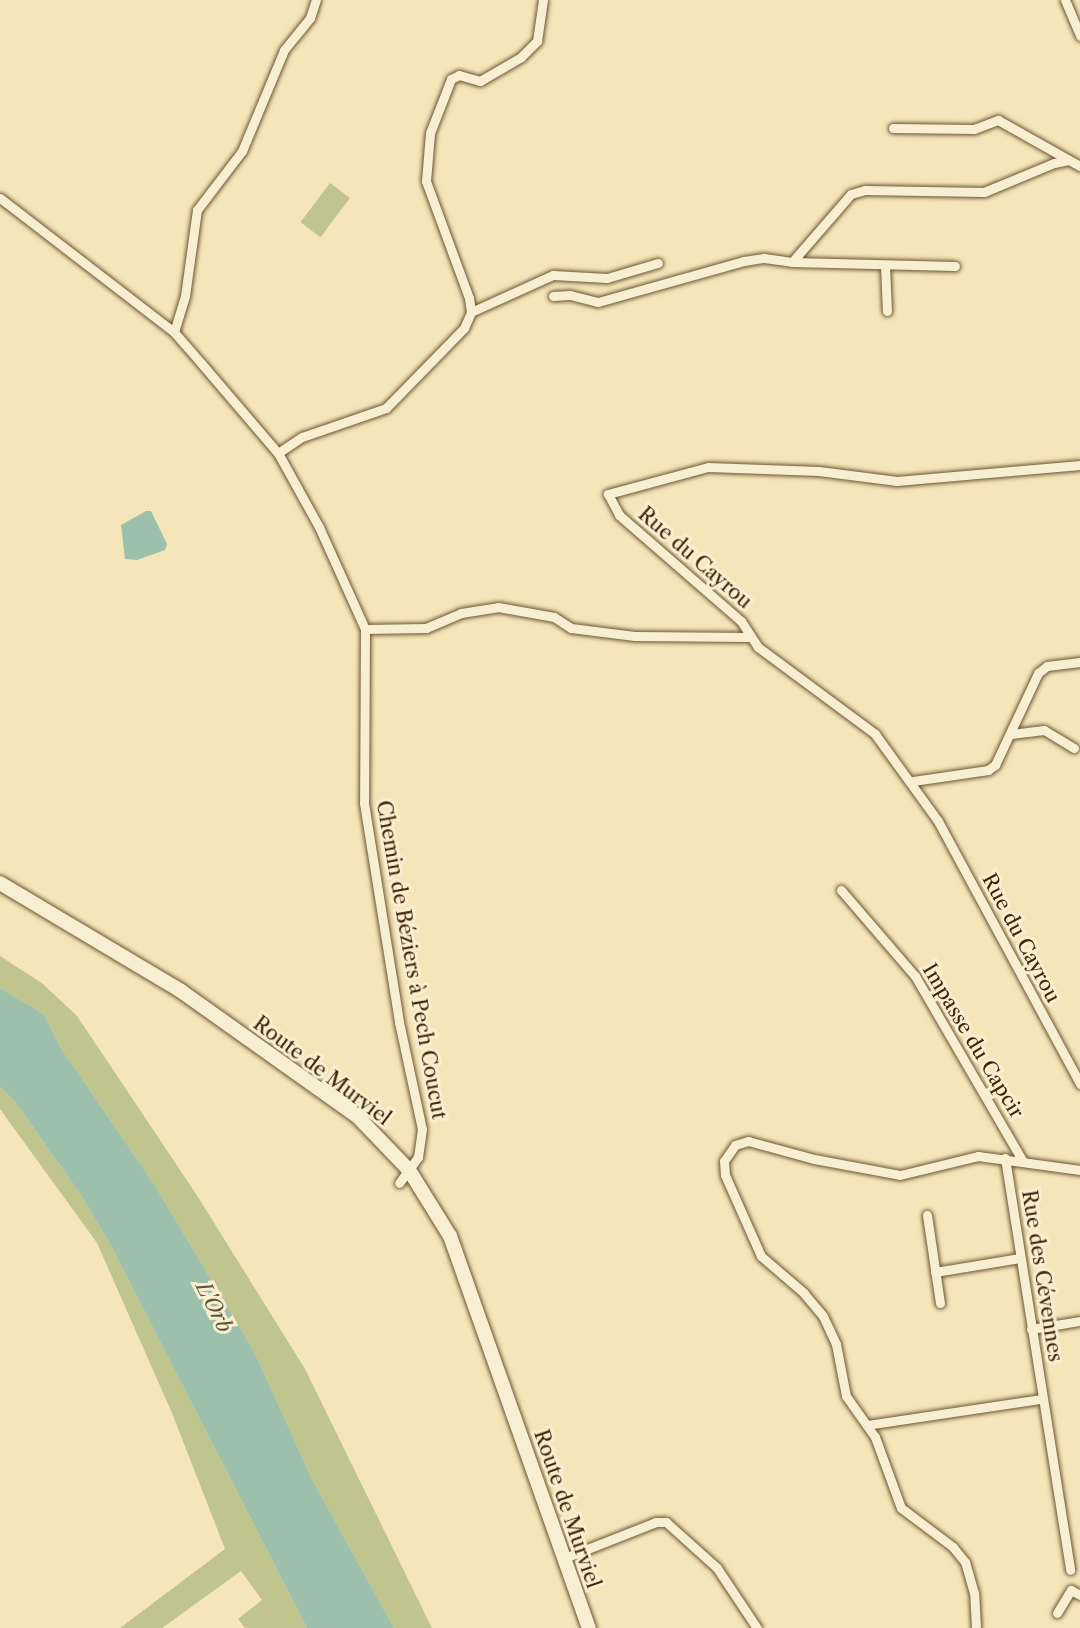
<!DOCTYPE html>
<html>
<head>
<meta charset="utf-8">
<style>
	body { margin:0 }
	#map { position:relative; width:1080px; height:1628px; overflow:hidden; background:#f5e6ba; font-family:"Libre Caslon Text",serif }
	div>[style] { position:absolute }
	.green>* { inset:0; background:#c0c48d; transform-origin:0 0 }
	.water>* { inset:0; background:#9dc0ac }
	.roads { filter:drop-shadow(0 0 2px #6d5532) drop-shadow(0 0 2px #6d5532) }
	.minor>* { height:9px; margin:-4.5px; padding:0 4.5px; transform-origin:4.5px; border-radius:4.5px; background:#f8efd2 }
	.secondary>* { height:14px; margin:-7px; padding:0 7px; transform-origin:7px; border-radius:7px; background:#f8efd2 }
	span { translate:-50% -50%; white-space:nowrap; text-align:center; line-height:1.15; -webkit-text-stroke:6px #f8efd2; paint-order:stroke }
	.street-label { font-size:20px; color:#402505 }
	.water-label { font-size:21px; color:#5c5437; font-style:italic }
</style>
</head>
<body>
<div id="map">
	<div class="green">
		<i style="left:330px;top:183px;width:25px;height:49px;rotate:37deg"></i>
		<i style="clip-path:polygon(0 956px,43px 984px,77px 1016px,198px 1197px,305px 1369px,432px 1628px,394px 1628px,313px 1481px,255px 1353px,154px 1184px,61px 1048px,44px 1014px,0 988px)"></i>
		<i style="clip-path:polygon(0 1087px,16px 1103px,81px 1195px,110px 1244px,307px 1628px,245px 1628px,238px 1619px,262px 1600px,241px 1571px,162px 1628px,120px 1628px,225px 1549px,172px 1413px,97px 1243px,0 1109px)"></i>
	</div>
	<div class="water">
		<i style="clip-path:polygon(146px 511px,151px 511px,167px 544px,165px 550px,137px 560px,125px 559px,121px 525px)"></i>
		<i style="clip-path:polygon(0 988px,44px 1014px,61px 1048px,154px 1184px,255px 1353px,313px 1481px,394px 1628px,307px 1628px,110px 1244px,81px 1195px,16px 1103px,0 1087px)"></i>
	</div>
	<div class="roads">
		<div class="minor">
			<i style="left:1065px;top:0;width:39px;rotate:67deg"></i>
			<i style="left:893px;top:128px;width:81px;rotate:0.7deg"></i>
			<i style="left:974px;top:129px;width:26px;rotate:-21deg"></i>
			<i style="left:998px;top:120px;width:81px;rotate:29.4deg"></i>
			<i style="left:0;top:198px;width:220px;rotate:37.6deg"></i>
			<i style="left:174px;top:332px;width:41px;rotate:48.9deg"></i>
			<i style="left:201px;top:363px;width:118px;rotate:49.5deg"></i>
			<i style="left:278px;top:453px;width:85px;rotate:61deg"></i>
			<i style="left:319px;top:527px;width:112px;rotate:65.7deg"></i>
			<i style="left:365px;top:629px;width:174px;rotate:90.3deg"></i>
			<i style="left:364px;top:803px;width:222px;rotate:80.9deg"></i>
			<i style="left:399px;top:1022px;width:109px;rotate:77.9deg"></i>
			<i style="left:422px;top:1129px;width:28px;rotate:98deg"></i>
			<i style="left:418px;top:1157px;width:32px;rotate:126deg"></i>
			<i style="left:792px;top:262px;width:163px;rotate:1.4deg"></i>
			<i style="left:885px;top:266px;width:45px;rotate:87.5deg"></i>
			<i style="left:553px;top:296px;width:17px;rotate:-3deg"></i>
			<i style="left:570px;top:295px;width:29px;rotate:14deg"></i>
			<i style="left:598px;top:302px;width:152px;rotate:-15.7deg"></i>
			<i style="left:744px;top:261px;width:20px;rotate:-9deg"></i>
			<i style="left:764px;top:258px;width:28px;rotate:8deg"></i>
			<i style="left:792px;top:262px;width:90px;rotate:-49.1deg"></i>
			<i style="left:851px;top:194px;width:15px;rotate:-16deg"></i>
			<i style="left:865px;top:190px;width:119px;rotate:1deg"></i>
			<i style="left:984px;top:192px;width:76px;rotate:-22.5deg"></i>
			<i style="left:1054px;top:163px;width:15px;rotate:-11deg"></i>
			<i style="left:1069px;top:160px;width:13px;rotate:29deg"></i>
			<i style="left:471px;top:312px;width:90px;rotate:-24.3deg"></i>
			<i style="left:553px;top:275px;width:54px;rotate:3.2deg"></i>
			<i style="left:607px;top:278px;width:53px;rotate:-16.4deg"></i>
			<i style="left:174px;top:332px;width:38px;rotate:-73deg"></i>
			<i style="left:185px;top:296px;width:87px;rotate:-82.1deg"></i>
			<i style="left:197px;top:210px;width:74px;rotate:-52.7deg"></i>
			<i style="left:242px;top:151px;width:109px;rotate:-67.4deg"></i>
			<i style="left:284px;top:50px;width:41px;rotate:-50.9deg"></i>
			<i style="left:310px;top:18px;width:19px;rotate:-72deg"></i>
			<i style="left:278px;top:453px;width:29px;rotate:-34deg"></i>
			<i style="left:302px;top:437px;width:89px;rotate:-19deg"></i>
			<i style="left:386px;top:408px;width:112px;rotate:-45.7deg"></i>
			<i style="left:464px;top:328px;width:17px;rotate:-66deg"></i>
			<i style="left:471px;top:312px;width:14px;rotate:-98deg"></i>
			<i style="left:469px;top:298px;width:125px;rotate:-110.2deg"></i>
			<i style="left:426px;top:181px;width:48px;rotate:-85.2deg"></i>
			<i style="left:430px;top:133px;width:58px;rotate:-68.7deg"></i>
			<i style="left:451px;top:79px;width:9px;rotate:-27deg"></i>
			<i style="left:459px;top:75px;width:22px;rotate:16deg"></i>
			<i style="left:480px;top:81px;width:48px;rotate:-30.3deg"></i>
			<i style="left:521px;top:57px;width:23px;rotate:-45deg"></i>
			<i style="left:537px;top:41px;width:41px;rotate:-81.7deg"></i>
			<i style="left:1080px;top:465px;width:184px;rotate:175deg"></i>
			<i style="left:897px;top:481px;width:79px;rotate:-172.7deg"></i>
			<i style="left:819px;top:471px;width:111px;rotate:-177.9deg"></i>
			<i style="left:708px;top:467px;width:104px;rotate:164.9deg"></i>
			<i style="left:608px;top:494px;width:24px;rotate:62deg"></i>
			<i style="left:619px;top:515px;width:162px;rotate:41deg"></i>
			<i style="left:741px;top:621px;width:31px;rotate:57deg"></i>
			<i style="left:758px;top:647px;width:146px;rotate:36.6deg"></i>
			<i style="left:875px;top:734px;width:107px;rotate:54.1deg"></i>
			<i style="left:938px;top:821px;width:299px;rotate:61.6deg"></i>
			<i style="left:365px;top:629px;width:61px;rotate:-0.9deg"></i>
			<i style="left:426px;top:628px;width:38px;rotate:-23deg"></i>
			<i style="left:461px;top:613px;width:37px;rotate:-9deg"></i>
			<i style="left:498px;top:607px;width:57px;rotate:10.1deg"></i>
			<i style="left:554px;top:617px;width:20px;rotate:33deg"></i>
			<i style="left:571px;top:628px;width:64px;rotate:7.1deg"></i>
			<i style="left:635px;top:636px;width:116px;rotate:0.5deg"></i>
			<i style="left:1011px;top:734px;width:33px;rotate:-7deg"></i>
			<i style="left:1044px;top:730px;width:35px;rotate:31deg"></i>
			<i style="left:913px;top:781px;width:76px;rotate:-8.3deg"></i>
			<i style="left:988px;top:770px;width:9px;rotate:-36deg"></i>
			<i style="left:995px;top:765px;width:102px;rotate:-64.9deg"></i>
			<i style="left:1038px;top:673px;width:11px;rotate:-38deg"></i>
			<i style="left:1047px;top:666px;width:33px;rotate:-7deg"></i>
			<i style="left:841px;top:890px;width:113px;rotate:49.3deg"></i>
			<i style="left:915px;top:976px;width:213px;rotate:59.8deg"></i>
			<i style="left:1005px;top:1158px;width:417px;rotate:81deg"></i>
			<i style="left:927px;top:1215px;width:89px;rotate:81.6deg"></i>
			<i style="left:935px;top:1272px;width:86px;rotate:-9.4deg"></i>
			<i style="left:1031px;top:1329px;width:50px;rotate:-9.3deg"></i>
			<i style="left:867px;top:1425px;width:177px;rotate:-8.5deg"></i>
			<i style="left:562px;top:1559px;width:101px;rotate:-21.5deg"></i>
			<i style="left:656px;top:1522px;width:10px"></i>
			<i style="left:666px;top:1522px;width:69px;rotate:42deg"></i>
			<i style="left:717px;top:1568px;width:72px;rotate:56.3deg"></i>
			<i style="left:1057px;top:1613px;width:27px;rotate:-59deg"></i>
			<i style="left:1071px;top:1590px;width:10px;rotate:29deg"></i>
			<i style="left:976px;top:1628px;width:35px;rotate:-93deg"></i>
			<i style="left:974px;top:1593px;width:32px;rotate:-106deg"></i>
			<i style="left:965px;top:1562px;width:19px;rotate:-129deg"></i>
			<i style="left:953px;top:1547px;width:65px;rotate:-143.1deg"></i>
			<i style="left:901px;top:1508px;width:76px;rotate:-110.1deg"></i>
			<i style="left:875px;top:1437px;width:50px;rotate:-125.3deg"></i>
			<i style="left:846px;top:1396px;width:53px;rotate:-100.9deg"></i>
			<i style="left:836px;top:1344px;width:31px;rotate:-115deg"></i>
			<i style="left:823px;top:1316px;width:30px;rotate:-130deg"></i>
			<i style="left:804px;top:1293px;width:57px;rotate:-139.3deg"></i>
			<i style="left:761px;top:1256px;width:89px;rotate:-114deg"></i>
			<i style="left:725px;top:1175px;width:14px;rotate:-94deg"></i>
			<i style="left:724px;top:1161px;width:19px;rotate:-55deg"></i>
			<i style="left:735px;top:1145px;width:14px;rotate:-17deg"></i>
			<i style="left:748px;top:1141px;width:68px;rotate:15.3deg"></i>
			<i style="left:814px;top:1159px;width:87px;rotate:10.5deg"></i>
			<i style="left:900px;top:1175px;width:80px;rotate:-13.7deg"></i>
			<i style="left:978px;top:1156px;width:103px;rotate:7.8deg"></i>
		</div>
		<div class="secondary">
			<i style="left:0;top:883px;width:211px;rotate:30.8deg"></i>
			<i style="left:181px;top:991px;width:216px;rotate:35.4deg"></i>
			<i style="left:357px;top:1116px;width:75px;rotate:46.1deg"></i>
			<i style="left:409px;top:1170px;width:78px;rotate:58.2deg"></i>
			<i style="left:450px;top:1236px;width:416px;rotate:70.5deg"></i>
		</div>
	</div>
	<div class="street-label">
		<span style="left:695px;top:558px;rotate:41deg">Rue du Cayrou</span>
		<span style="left:1021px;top:938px;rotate:62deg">Rue du Cayrou</span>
		<span style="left:411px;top:960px;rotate:80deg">Chemin de Béziers à Pech Coucut</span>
		<span style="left:973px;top:1041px;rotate:59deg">Impasse du Capcir</span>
		<span style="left:322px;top:1071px;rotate:37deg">Route de Murviel</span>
		<span style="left:1042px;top:1276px;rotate:81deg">Rue des Cévennes</span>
		<span style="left:567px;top:1509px;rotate:71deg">Route de Murviel</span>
	</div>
	<div class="water-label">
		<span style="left:214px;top:1307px;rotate:63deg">L'Orb</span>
	</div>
</div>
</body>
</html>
